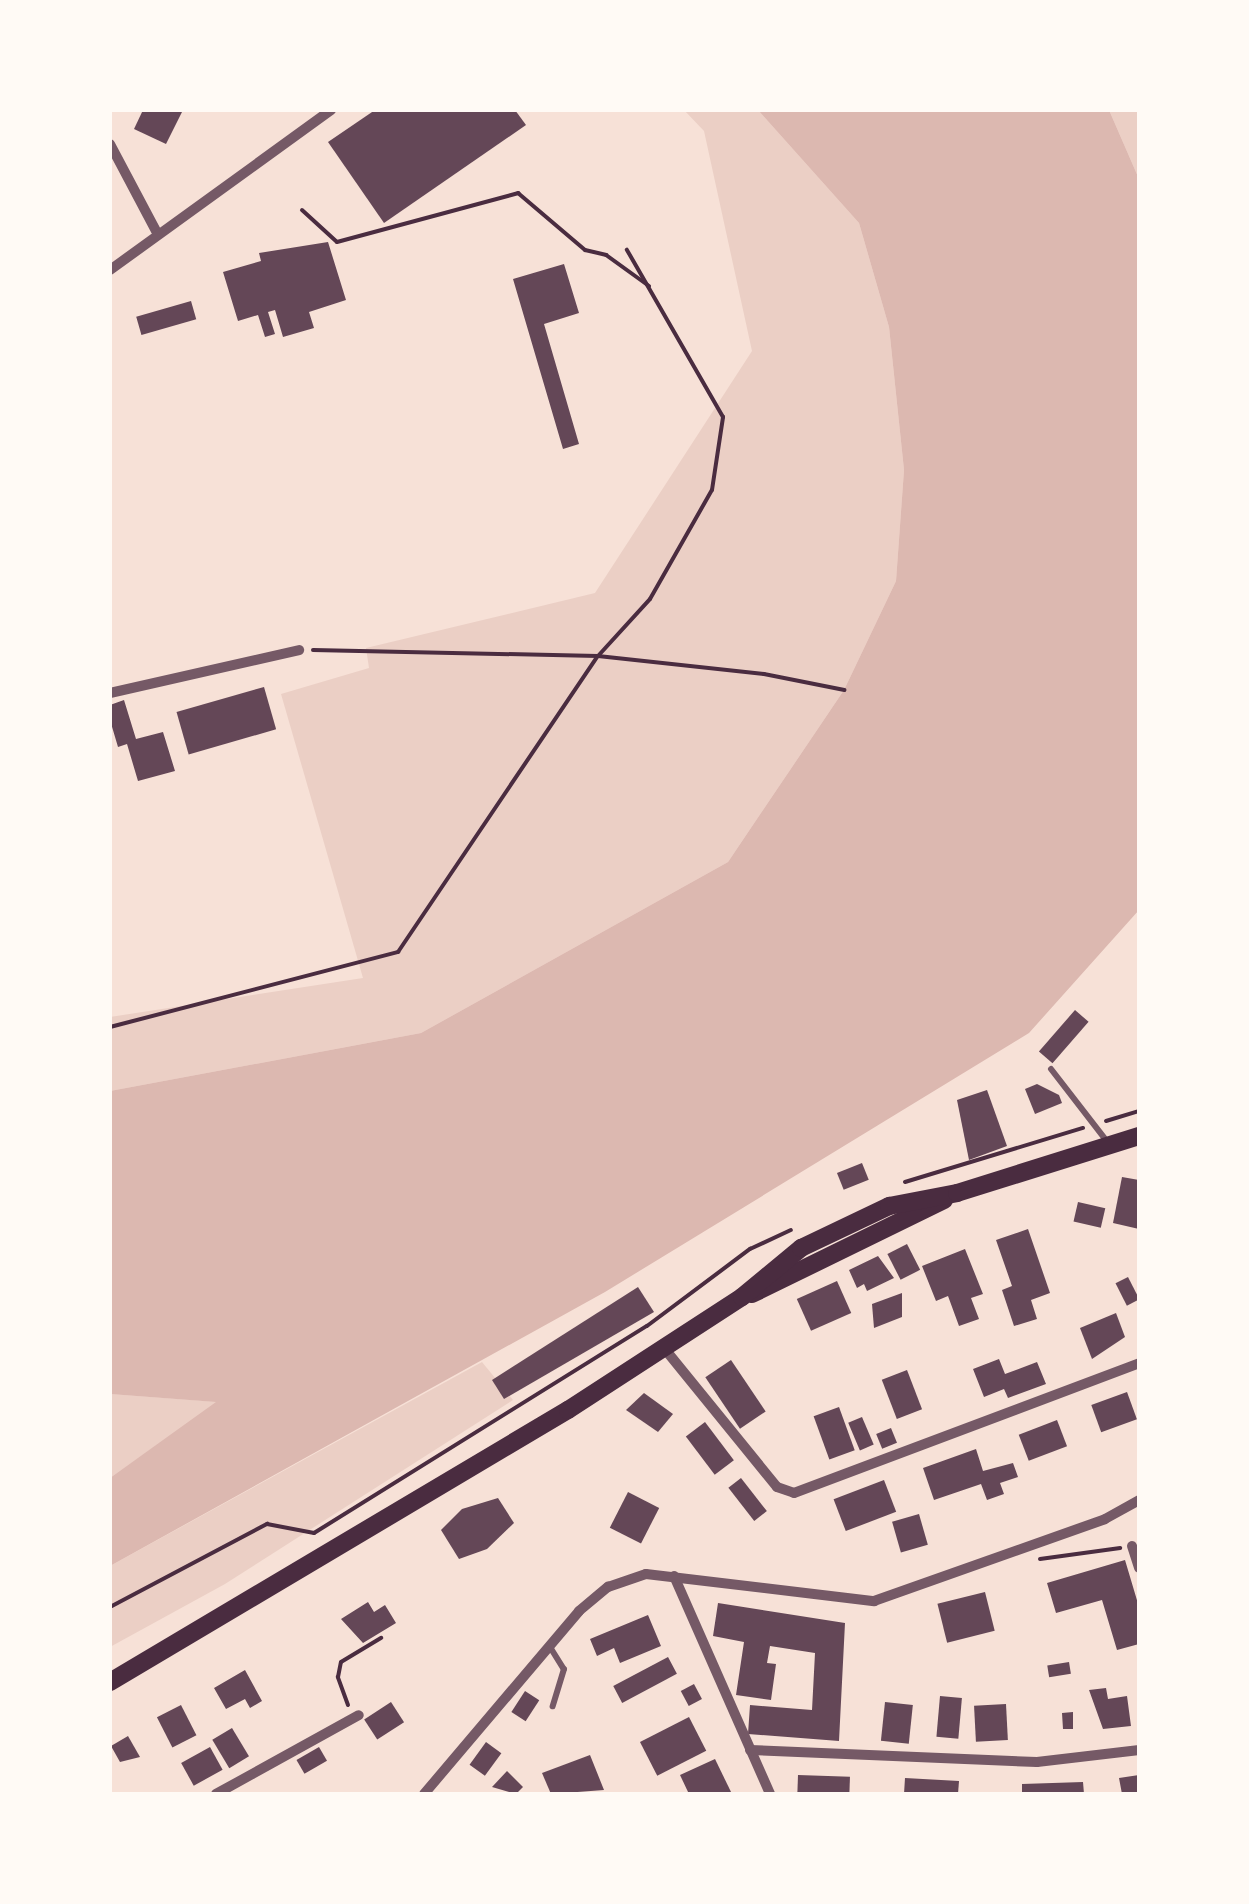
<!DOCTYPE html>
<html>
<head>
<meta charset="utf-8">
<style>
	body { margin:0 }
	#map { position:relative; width:1249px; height:1904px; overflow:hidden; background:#f7e1d7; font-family:Raleway,sans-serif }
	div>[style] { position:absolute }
	.green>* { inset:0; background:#ebcfc5 }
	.water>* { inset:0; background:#dcb8b0 }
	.building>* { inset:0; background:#644757; transform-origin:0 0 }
	.path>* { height:4px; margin:-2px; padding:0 2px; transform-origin:2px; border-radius:2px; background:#4a2c40 }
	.service>* { height:6px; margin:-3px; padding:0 3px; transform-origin:3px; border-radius:3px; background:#755966 }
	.minor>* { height:10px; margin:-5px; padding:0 5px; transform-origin:5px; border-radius:5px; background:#755966 }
	.primary>* { height:18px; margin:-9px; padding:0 9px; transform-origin:9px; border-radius:9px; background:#4a2c40 }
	span { translate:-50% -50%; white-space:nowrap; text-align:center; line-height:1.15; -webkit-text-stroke:10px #fffaf5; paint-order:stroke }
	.frame { position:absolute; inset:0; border:112px solid #fffaf5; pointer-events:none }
</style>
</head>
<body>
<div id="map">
	<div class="green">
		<i style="clip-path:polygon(684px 110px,758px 110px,859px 223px,889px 327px,904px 470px,896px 581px,844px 690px,728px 862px,421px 1033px,110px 1091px,110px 1017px,363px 978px,281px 694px,369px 668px,366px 648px,595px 593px,752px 351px,704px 131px)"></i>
		<i style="clip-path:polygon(1109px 110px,1139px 110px,1139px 179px)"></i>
		<i style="clip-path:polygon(482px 1362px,513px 1400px,225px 1584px,110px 1647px,110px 1566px)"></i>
		<i style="clip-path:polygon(110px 1394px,218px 1402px,110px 1478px)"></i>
	</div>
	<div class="water">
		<i style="clip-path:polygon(758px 110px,1109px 110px,1139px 179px,1139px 910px,1029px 1033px,605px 1292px,110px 1566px,110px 1478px,216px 1402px,110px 1394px,110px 1091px,421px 1033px,728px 862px,844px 690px,896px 581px,904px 470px,889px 327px,859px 223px)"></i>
	</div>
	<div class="building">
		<i style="clip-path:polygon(143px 110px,183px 110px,166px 144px,134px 129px)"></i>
		<i style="clip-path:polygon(375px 110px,515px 110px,526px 125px,384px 223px,328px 142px)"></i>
		<i style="clip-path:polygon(328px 242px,346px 300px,309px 312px,314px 328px,283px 337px,275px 310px,268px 312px,275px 334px,265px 337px,258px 315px,238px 321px,223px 272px,261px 261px,259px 253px)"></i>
		<i style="clip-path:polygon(564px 264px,579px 313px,544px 324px,579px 444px,563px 449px,513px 279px)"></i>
		<i style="left:191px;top:301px;width:19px;height:57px;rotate:74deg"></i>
		<i style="left:264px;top:687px;width:44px;height:91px;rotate:74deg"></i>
		<i style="clip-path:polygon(124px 700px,136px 739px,163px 732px,175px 771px,138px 781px,127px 744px,118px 747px,110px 720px,110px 705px)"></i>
		<i style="left:1075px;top:1010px;width:18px;height:55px;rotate:41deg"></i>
		<i style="clip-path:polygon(1037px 1084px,1059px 1095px,1062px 1103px,1035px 1114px,1025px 1089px)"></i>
		<i style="clip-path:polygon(987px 1090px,1007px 1146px,969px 1160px,957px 1100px)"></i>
		<i style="left:862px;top:1163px;width:18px;height:27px;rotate:68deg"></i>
		<i style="clip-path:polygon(1122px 1177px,1139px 1180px,1139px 1229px,1113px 1223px)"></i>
		<i style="left:1078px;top:1202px;width:28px;height:20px;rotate:13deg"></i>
		<i style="clip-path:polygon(1028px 1229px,1050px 1293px,1031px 1300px,1037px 1319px,1014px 1326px,1002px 1290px,1012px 1286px,996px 1240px)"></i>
		<i style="left:907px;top:1244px;width:29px;height:22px;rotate:63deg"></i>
		<i style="clip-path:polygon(965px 1249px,983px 1294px,971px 1298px,979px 1319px,959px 1326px,948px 1296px,936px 1301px,922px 1266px)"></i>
		<i style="clip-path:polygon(878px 1256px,894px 1278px,867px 1291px,864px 1284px,857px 1288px,849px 1270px)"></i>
		<i style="left:1128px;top:1277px;width:25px;height:14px;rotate:63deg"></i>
		<i style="left:837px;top:1281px;width:35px;height:44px;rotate:66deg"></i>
		<i style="clip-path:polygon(638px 1287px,654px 1312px,504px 1399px,492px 1380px)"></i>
		<i style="clip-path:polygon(902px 1293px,902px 1317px,874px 1328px,872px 1304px)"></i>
		<i style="clip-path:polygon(1116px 1313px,1125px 1337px,1092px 1359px,1080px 1328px)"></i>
		<i style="clip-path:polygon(999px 1359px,1005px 1374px,1037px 1362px,1046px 1384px,1008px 1398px,1004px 1389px,984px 1397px,973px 1369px)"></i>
		<i style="left:731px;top:1360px;width:62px;height:31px;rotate:56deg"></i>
		<i style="left:907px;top:1370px;width:42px;height:27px;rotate:69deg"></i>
		<i style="left:1127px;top:1392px;width:29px;height:38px;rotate:70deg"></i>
		<i style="clip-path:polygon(644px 1393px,673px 1414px,658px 1432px,626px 1410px)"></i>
		<i style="left:839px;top:1407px;width:46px;height:27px;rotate:70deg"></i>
		<i style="left:862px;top:1417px;width:30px;height:15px;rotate:67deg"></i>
		<i style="left:1057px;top:1420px;width:28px;height:41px;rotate:69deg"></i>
		<i style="left:705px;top:1422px;width:48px;height:24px;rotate:53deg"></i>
		<i style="left:891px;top:1428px;width:16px;height:16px;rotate:68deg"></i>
		<i style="clip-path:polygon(976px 1449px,983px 1471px,1013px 1463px,1018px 1477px,1000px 1483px,1004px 1494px,987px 1500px,981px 1484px,934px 1500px,923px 1468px)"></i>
		<i style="left:741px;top:1478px;width:42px;height:16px;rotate:52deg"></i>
		<i style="left:884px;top:1480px;width:34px;height:54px;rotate:69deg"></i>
		<i style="left:628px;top:1492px;width:35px;height:40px;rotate:27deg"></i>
		<i style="clip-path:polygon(498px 1498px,514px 1523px,487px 1549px,459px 1559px,441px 1530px,462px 1509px)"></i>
		<i style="left:919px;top:1514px;width:32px;height:28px;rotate:74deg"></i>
		<i style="clip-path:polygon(1125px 1560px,1139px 1607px,1139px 1644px,1117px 1650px,1102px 1600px,1056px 1613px,1047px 1583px)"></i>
		<i style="left:985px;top:1592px;width:40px;height:49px;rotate:76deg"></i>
		<i style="clip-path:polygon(368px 1602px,374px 1612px,385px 1605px,396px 1623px,363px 1643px,341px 1619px)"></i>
		<i style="clip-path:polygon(718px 1603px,845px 1623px,839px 1741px,748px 1734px,750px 1705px,812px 1710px,815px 1653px,770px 1646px,767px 1663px,776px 1664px,771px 1700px,736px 1695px,744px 1642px,713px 1636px)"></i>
		<i style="clip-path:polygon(648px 1615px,661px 1646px,620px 1663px,614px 1648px,597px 1656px,590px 1639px)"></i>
		<i style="left:668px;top:1657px;width:19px;height:62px;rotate:62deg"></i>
		<i style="left:1069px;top:1662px;width:12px;height:22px;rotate:81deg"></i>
		<i style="clip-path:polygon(245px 1670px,262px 1701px,250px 1708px,245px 1699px,226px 1709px,214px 1688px)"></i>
		<i style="left:694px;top:1684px;width:17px;height:15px;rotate:62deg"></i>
		<i style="clip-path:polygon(1106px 1688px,1108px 1699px,1127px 1696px,1131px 1726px,1103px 1729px,1089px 1690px)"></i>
		<i style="left:525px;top:1691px;width:17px;height:25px;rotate:33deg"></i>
		<i style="left:940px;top:1696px;width:22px;height:41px;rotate:5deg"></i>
		<i style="left:391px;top:1702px;width:24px;height:32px;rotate:57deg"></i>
		<i style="left:885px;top:1702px;width:28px;height:39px;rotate:6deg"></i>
		<i style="left:1006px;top:1704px;width:36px;height:32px;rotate:87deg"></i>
		<i style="left:181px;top:1705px;width:34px;height:27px;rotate:63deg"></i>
		<i style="clip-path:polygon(1073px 1712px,1073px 1729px,1063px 1729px,1062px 1713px)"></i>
		<i style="left:689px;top:1717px;width:38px;height:55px;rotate:63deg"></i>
		<i style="left:232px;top:1728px;width:33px;height:23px;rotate:59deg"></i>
		<i style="clip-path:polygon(128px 1736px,140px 1757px,120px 1762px,111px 1746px)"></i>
		<i style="left:486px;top:1742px;width:19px;height:28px;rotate:36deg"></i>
		<i style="left:210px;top:1747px;width:26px;height:33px;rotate:61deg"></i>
		<i style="left:319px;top:1747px;width:16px;height:26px;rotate:60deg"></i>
		<i style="clip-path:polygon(590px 1755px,604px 1790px,551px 1794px,542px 1773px)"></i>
		<i style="clip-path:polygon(715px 1759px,732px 1794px,689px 1794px,680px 1775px)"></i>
		<i style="clip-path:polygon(507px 1771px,523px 1787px,516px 1794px,492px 1787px)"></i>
		<i style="left:798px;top:1775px;width:52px;height:19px;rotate:2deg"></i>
		<i style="clip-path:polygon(1139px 1775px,1139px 1794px,1122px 1794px,1119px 1778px)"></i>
		<i style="clip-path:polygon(905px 1778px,959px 1781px,958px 1794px,904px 1794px)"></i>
		<i style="clip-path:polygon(1083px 1782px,1084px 1794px,1022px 1794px,1022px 1784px)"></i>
	</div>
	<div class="path">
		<i style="left:302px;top:210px;width:47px;rotate:42.4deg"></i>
		<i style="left:337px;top:242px;width:188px;rotate:-15.1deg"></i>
		<i style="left:518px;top:193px;width:88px;rotate:40.4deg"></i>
		<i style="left:585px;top:250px;width:22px;rotate:13deg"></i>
		<i style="left:606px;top:255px;width:53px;rotate:35.8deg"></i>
		<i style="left:313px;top:650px;width:285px;rotate:1.2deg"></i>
		<i style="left:598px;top:656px;width:167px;rotate:6.2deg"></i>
		<i style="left:764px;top:674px;width:82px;rotate:11.3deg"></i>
		<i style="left:110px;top:1027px;width:298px;rotate:-14.6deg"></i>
		<i style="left:398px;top:952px;width:357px;rotate:-56deg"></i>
		<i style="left:598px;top:656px;width:77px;rotate:-47.6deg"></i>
		<i style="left:650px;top:599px;width:125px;rotate:-60.4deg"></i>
		<i style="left:712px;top:490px;width:74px;rotate:-81.4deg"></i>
		<i style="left:723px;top:417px;width:193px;rotate:-119.9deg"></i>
		<i style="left:1106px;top:1121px;width:34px;rotate:-17deg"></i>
		<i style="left:905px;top:1182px;width:186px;rotate:-16.9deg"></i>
		<i style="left:314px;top:1533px;width:392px;rotate:-31.9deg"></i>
		<i style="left:647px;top:1326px;width:129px;rotate:-36.8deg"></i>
		<i style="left:750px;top:1249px;width:45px;rotate:-24.9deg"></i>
		<i style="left:1040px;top:1559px;width:81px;rotate:-7.8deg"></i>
		<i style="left:110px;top:1607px;width:178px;rotate:-27.9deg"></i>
		<i style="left:267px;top:1524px;width:48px;rotate:10.8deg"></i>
		<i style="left:348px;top:1705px;width:30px;rotate:-110deg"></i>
		<i style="left:338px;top:1677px;width:15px;rotate:-79deg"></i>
		<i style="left:341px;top:1662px;width:47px;rotate:-31deg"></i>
	</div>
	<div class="service">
		<i style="left:1051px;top:1069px;width:95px;rotate:52.3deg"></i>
		<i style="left:550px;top:1647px;width:26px;rotate:58deg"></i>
		<i style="left:564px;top:1669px;width:39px;rotate:107deg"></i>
	</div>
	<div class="minor">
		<i style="left:110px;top:144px;width:98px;rotate:62.1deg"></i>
		<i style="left:110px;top:270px;width:273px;rotate:-35.9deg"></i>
		<i style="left:110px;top:693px;width:194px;rotate:-12.8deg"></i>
		<i style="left:664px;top:1348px;width:179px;rotate:50.9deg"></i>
		<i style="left:777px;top:1487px;width:18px;rotate:19deg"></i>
		<i style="left:794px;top:1493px;width:369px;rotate:-20.6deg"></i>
		<i style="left:1132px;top:1546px;width:23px;rotate:72deg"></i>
		<i style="left:674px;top:1576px;width:238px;rotate:66.2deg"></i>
		<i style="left:750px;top:1750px;width:287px;rotate:2.4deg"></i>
		<i style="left:1037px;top:1762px;width:103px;rotate:-6.7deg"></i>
		<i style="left:216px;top:1794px;width:163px;rotate:-28.9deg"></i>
		<i style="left:424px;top:1794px;width:240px;rotate:-49.7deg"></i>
		<i style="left:579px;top:1611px;width:38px;rotate:-40deg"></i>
		<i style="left:608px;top:1587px;width:40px;rotate:-18.9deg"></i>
		<i style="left:646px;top:1574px;width:230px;rotate:6.8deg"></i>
		<i style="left:874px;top:1601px;width:245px;rotate:-19.5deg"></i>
		<i style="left:1105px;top:1519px;width:39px;rotate:-29deg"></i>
	</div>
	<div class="primary">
		<i style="left:752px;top:1294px;width:214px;rotate:-26.1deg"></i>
		<i style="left:110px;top:1682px;width:533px;rotate:-30.71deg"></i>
		<i style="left:568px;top:1410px;width:207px;rotate:-33deg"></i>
		<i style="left:742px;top:1297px;width:77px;rotate:-39.7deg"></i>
		<i style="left:801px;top:1248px;width:98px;rotate:-25.5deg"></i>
		<i style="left:889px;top:1206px;width:69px;rotate:-10.8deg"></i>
		<i style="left:957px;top:1193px;width:191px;rotate:-17.4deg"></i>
	</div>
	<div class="frame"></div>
</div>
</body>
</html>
